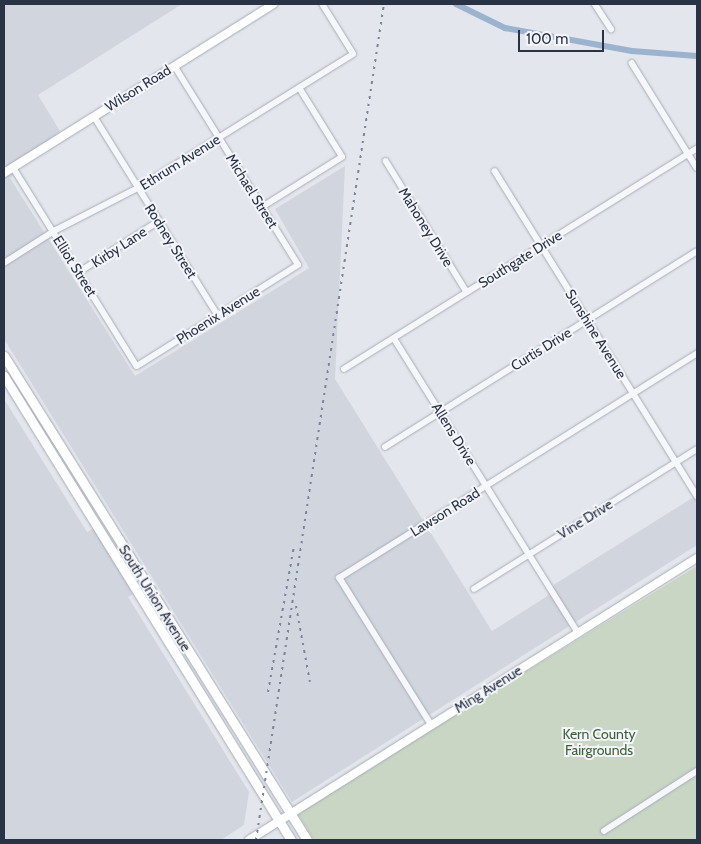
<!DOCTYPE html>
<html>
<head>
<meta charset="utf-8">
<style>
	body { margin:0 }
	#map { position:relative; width:701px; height:844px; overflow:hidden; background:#e3e6ec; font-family:Cabin,sans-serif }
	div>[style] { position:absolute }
	.built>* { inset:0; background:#d1d5de }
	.green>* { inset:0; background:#c8d6c3 }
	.canal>* { height:6px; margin:-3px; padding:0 3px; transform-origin:3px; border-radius:3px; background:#9cb3ce }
	.roads { filter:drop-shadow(0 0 1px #a7adb7) drop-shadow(0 0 1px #a7adb7) }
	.street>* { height:5.5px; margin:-2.75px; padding:0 2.75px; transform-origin:2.75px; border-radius:2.75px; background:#f6f7fa }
	.secondary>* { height:8px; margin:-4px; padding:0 4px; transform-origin:4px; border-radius:4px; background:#fff }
	.primary>* { height:9px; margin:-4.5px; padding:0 4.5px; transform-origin:4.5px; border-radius:4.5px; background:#fff }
	.rail>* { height:2px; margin-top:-1px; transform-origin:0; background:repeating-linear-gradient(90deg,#7b8597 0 2.5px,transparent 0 7.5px) }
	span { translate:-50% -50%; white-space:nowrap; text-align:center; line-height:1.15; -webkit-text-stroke:4px #f3f5f9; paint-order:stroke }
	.street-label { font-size:14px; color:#293346 }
	.park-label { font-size:14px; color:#3d6236 }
	.frame { position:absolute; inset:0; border:5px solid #293346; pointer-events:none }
	.scale { position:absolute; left:518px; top:30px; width:86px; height:22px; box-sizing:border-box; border:2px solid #293346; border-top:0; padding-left:6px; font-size:15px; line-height:18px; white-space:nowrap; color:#293346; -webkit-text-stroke:4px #f3f5f9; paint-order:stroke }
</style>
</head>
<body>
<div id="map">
	<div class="built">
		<i style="clip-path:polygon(4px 4px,182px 4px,38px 95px,60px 131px,10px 178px,135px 376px,309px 268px,275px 209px,345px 166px,335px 379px,492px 631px,546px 597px,555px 584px,697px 495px,697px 545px,292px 802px,4px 339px)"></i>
		<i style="clip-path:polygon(4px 399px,87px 532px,97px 526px,138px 591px,128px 597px,249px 792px,244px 825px,221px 840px,4px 840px)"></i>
	</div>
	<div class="green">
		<i style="clip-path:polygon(697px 566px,697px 840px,314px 840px,297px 813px)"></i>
	</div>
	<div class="canal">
		<i style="left:456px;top:4px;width:55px;rotate:26.1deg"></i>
		<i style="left:505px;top:28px;width:129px;rotate:10.3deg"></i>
		<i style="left:632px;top:51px;width:65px;rotate:4.4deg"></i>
	</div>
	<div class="roads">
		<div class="street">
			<i style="left:595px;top:4px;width:30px;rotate:57deg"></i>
			<i style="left:632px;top:63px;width:123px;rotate:58.2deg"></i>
			<i style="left:94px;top:116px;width:234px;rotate:58.1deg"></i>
			<i style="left:386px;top:161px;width:154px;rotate:58.3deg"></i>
			<i style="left:13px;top:167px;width:234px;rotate:58.1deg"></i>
			<i style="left:137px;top:366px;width:190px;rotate:-32.1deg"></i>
			<i style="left:298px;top:265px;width:234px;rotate:-121.9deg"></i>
			<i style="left:495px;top:171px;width:383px;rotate:58.1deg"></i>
			<i style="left:262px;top:207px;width:94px;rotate:-32deg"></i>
			<i style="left:342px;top:157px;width:81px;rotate:-121.9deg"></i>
			<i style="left:4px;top:263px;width:59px;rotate:-32.6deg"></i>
			<i style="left:54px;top:231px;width:94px;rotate:-27.1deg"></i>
			<i style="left:138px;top:188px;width:253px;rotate:-31.9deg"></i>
			<i style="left:353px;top:54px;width:59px;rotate:-121.8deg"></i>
			<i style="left:79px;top:272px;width:95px;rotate:-32.5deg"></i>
			<i style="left:394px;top:338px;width:348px;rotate:58deg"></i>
			<i style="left:344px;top:369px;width:416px;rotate:-32deg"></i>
			<i style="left:385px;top:447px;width:368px;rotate:-32.1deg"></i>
			<i style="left:474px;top:589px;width:263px;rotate:-32.1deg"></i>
			<i style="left:431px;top:725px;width:173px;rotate:-122deg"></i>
			<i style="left:339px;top:578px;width:423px;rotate:-32.1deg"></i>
			<i style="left:604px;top:831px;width:111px;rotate:-32.8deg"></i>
		</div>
		<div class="secondary">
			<i style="left:4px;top:173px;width:318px;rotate:-32.1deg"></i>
			<i style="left:249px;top:840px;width:529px;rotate:-32.19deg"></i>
		</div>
		<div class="primary">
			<i style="left:4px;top:356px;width:571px;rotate:57.95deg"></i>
			<i style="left:4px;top:376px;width:546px;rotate:58.26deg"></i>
		</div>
	</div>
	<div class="rail">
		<i style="left:296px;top:606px;width:77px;rotate:79.6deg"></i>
		<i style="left:268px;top:692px;width:148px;rotate:-79.9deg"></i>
		<i style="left:256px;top:840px;width:846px;rotate:-81.3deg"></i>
	</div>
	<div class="street-label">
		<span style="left:138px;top:88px;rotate:-32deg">Wilson Road</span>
		<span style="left:180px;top:162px;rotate:-32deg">Ethrum Avenue</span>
		<span style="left:252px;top:191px;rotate:58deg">Michael Street</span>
		<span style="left:426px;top:227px;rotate:58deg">Mahoney Drive</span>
		<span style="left:171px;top:241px;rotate:58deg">Rodney Street</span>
		<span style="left:119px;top:247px;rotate:-33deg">Kirby Lane</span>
		<span style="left:520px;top:259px;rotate:-32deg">Southgate Drive</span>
		<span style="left:75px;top:266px;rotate:58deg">Elliot Street</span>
		<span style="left:218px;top:315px;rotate:-32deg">Phoenix Avenue</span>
		<span style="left:596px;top:334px;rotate:58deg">Sunshine Avenue</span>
		<span style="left:541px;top:349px;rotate:-32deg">Curtis Drive</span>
		<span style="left:454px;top:434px;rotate:58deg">Allens Drive</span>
		<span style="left:445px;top:512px;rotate:-32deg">Lawson Road</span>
		<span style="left:585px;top:519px;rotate:-32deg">Vine Drive</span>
		<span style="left:155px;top:598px;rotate:58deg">South Union Avenue</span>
		<span style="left:488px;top:689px;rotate:-32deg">Ming Avenue</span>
	</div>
	<div class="park-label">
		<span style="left:599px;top:742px">Kern County<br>Fairgrounds</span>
	</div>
	<div class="frame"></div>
	<div class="scale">100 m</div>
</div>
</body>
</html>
